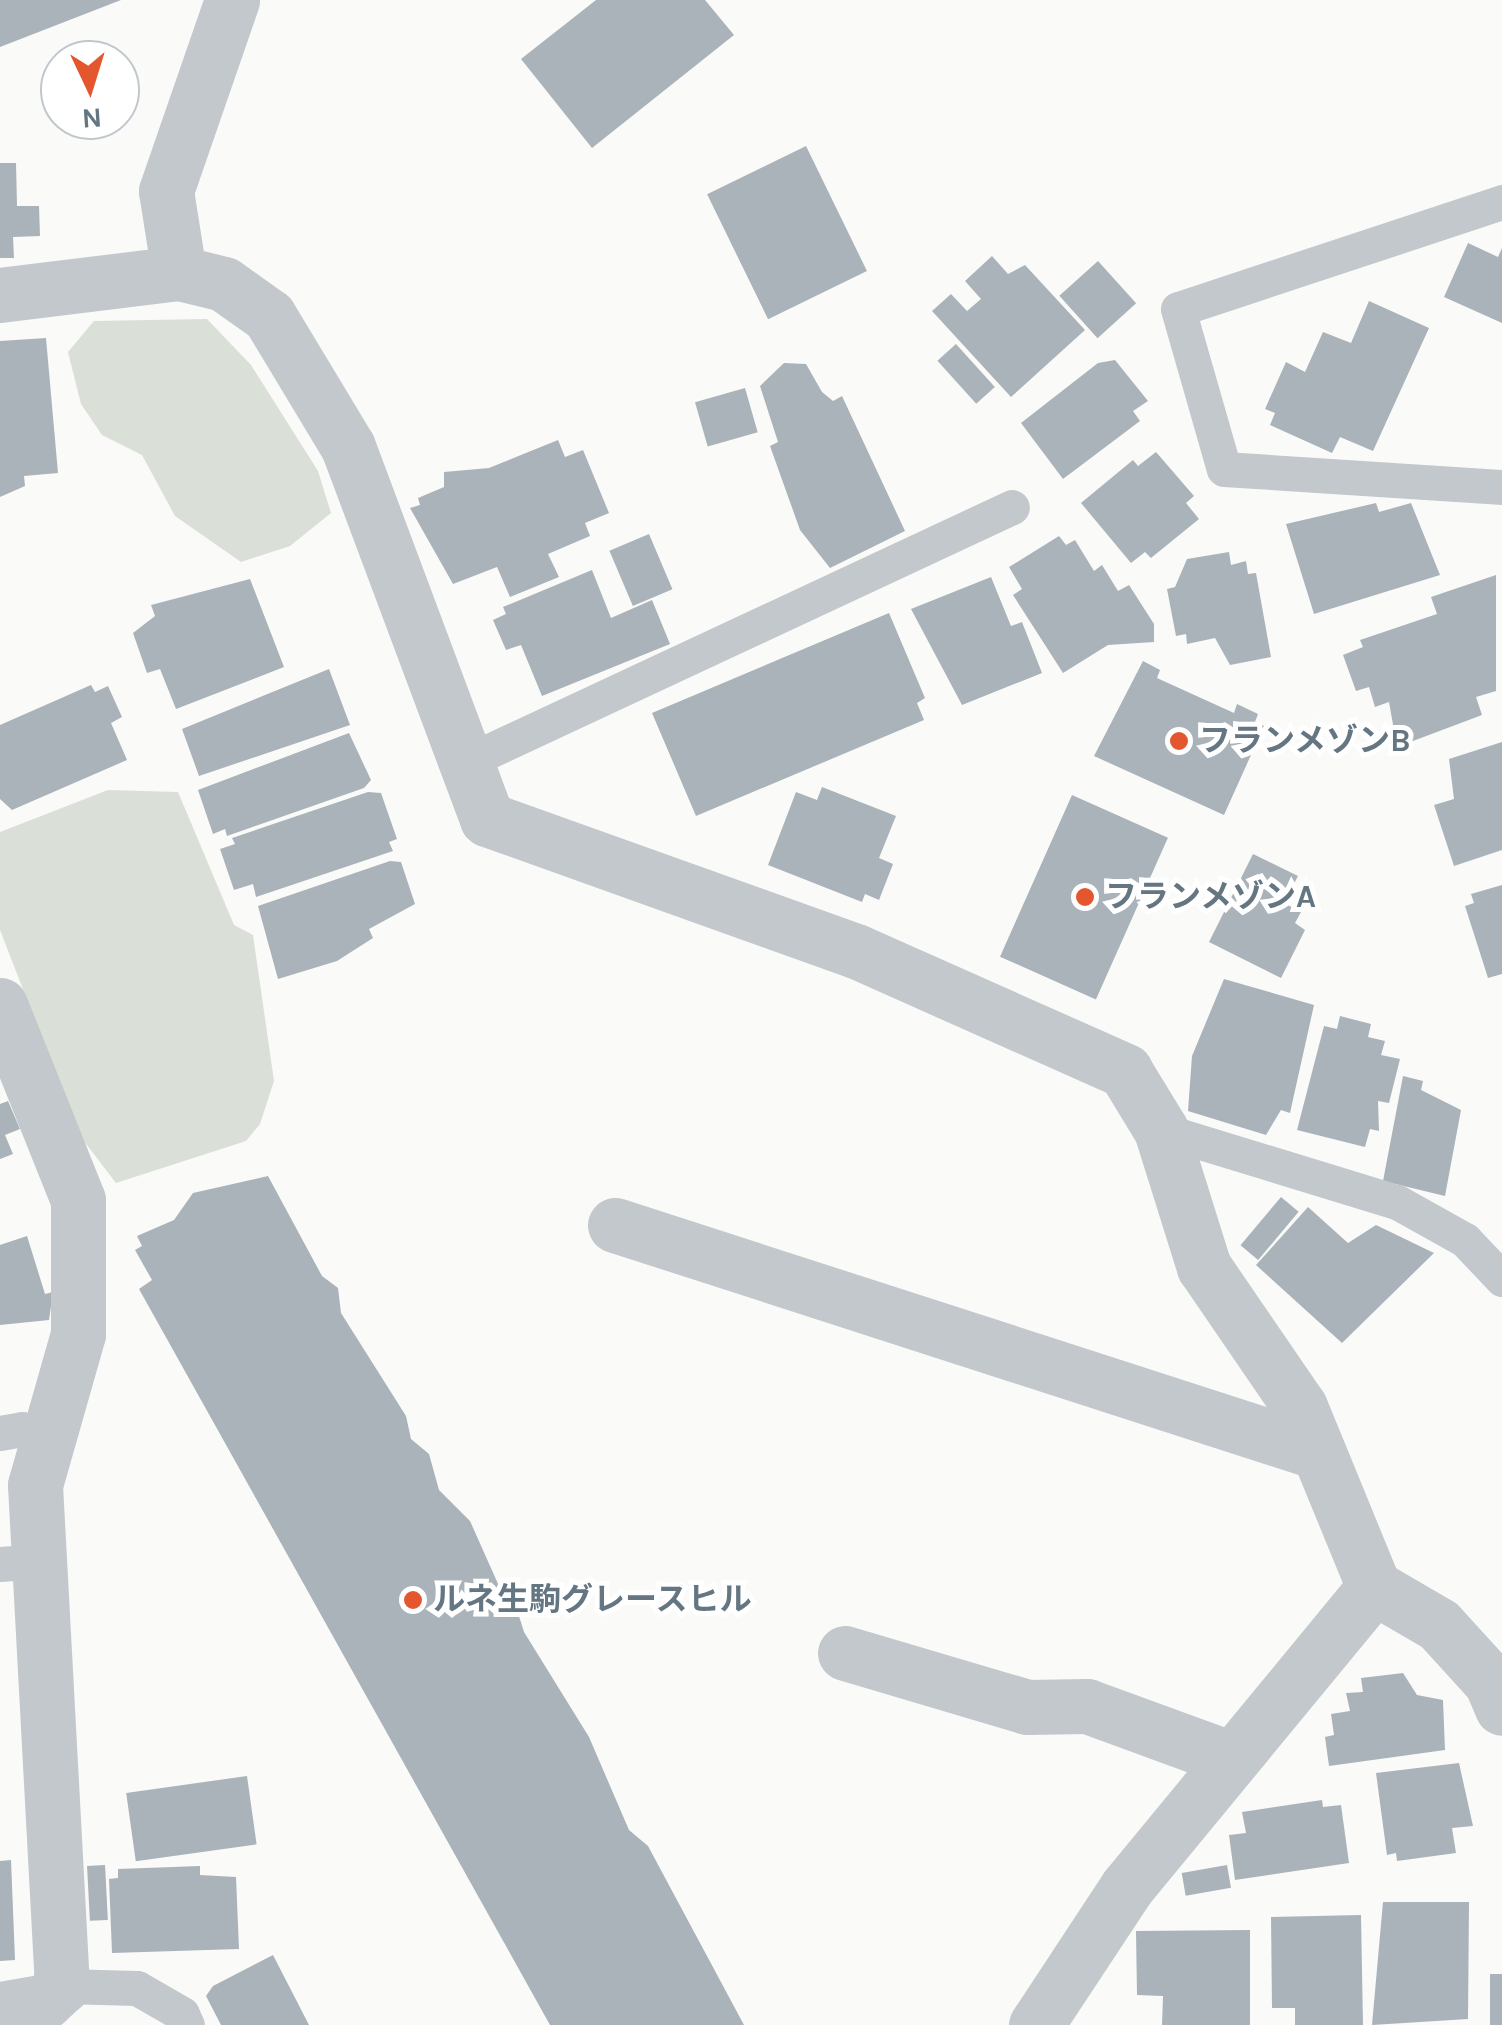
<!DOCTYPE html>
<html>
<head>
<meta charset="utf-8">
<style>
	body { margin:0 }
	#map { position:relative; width:1502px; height:2025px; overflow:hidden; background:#fafaf8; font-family:Karla,"Noto Sans JP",sans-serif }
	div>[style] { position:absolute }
	.green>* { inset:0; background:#dadfd7 }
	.building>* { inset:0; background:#aab3b9; transform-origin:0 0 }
	.lane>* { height:35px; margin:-17.5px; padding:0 17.5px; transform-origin:17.5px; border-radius:17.5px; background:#c3c8cc }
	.street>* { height:55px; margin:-27.5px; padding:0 27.5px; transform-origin:27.5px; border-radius:27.5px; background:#c3c8cc }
	.dots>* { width:28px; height:28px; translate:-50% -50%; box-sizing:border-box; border:5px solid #fff; border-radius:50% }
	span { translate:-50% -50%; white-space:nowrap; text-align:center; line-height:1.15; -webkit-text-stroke:10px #fff; paint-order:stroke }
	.poi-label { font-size:32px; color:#657683; font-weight:700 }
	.left { translate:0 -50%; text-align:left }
	.north { position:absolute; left:40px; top:40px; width:100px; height:100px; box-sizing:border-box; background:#fff; border:2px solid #c1c8cd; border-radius:50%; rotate:176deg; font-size:28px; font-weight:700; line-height:40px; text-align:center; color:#657683 }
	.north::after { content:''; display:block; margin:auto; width:35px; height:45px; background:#e4572e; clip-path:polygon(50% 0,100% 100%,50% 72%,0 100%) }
</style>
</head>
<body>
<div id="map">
	<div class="green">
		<i style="clip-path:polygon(207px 319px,251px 365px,318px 471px,331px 513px,290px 546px,241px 562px,175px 516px,142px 455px,102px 435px,81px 404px,68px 352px,94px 321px)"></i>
		<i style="clip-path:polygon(108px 790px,178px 792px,234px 925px,253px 935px,274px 1081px,260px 1124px,246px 1141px,116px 1183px,80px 1136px,0 930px,0 832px)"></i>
	</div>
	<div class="building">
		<i style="clip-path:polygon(0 0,121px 0,0 47px)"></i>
		<i style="clip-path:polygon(596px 0,705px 0,734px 35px,592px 148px,521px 59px)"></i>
		<i style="left:806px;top:146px;width:139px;height:110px;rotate:64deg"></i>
		<i style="clip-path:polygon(0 163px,16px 163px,17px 206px,39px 206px,40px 236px,13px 237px,14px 258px,0 258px)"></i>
		<i style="clip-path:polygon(1468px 243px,1498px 257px,1502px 248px,1502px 323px,1444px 297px)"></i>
		<i style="clip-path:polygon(992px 256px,1008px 274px,1025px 265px,1085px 330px,1011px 397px,932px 311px,951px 294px,967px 311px,981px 299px,965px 281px)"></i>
		<i style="left:1098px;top:261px;width:57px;height:52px;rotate:48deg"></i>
		<i style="clip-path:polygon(1369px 301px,1429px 328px,1373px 451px,1340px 437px,1332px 453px,1270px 425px,1275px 413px,1265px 409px,1286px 362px,1305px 372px,1323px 332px,1351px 343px)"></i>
		<i style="clip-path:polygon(46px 338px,58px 473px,24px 476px,25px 486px,0 497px,0 341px)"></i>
		<i style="left:956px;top:344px;width:58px;height:25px;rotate:48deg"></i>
		<i style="clip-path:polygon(1115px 360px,1148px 401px,1133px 411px,1140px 421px,1063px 479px,1021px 423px,1098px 363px)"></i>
		<i style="clip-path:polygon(784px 363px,806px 364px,822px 392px,833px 401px,842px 396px,905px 531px,830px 568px,800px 530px,770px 446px,778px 442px,760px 386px)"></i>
		<i style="left:745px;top:388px;width:46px;height:52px;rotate:74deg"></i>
		<i style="clip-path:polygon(558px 440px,565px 457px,583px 450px,609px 513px,585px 523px,590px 536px,548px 554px,559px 577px,510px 597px,497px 567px,453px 584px,410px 508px,420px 505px,418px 498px,444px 487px,444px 472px,489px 468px)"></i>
		<i style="clip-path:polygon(1156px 452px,1194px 496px,1186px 503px,1199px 519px,1151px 558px,1145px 552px,1131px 563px,1081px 503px,1133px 460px,1138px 466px)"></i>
		<i style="clip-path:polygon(1376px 503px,1379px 512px,1411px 503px,1440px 575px,1314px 614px,1286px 524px)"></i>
		<i style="left:649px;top:534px;width:60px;height:43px;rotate:67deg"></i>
		<i style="clip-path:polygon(1059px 536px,1066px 545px,1075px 540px,1094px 571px,1102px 565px,1118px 591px,1129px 585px,1154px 624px,1154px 642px,1108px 645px,1063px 673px,1013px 595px,1022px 589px,1009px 567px)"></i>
		<i style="clip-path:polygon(1229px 552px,1231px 565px,1246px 561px,1248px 574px,1256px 573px,1271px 657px,1230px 665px,1215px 638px,1187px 644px,1186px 634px,1176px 636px,1167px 589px,1175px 587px,1187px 559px)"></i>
		<i style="clip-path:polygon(592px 570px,611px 618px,652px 600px,670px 644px,542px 696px,521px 645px,506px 650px,493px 620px,506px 614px,503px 607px)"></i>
		<i style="clip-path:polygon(1496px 575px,1496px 691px,1476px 697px,1482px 715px,1397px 747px,1389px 702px,1375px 707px,1369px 687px,1356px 691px,1343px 655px,1363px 647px,1360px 640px,1437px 614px,1431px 597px)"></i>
		<i style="clip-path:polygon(991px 577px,1011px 626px,1022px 622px,1042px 673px,962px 705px,911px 609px)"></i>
		<i style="clip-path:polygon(250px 579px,284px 667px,176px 709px,160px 669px,147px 673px,133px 633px,155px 616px,151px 605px)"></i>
		<i style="clip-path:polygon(889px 613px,925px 698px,917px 703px,924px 720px,696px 816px,652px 713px)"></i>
		<i style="clip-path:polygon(1143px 661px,1160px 670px,1157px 678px,1234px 713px,1237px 704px,1258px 714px,1255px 722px,1264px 726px,1224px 815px,1094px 756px)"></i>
		<i style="clip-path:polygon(329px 669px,350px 725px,199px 776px,182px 729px)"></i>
		<i style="clip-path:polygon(91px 685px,95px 692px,108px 686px,122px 717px,111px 723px,127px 760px,12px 810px,0 799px,0 725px)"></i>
		<i style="clip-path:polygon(349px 733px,371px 780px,364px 788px,227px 836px,225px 829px,213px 834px,198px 790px)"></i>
		<i style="clip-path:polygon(1502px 742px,1502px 850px,1454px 866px,1434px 805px,1454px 799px,1449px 759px)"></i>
		<i style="clip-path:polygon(822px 787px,896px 816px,879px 858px,893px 864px,879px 900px,865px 894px,862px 902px,768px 865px,796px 792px,817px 800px)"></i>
		<i style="clip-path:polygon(368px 792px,381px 793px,397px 839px,389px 842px,393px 851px,256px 897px,253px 884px,234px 890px,220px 849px,235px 844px,232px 838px)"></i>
		<i style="left:1072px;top:795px;width:105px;height:177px;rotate:24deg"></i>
		<i style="clip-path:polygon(1253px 854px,1298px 876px,1284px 903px,1301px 912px,1295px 923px,1305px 930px,1281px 978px,1209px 942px)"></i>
		<i style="clip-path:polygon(390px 861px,401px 862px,415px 904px,369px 929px,373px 938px,337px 961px,278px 979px,258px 906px)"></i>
		<i style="clip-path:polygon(1502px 885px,1502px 974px,1488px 978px,1465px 906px,1474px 903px,1471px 894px)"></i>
		<i style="clip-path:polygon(1224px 979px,1314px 1005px,1290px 1113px,1281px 1110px,1266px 1135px,1188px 1111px,1192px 1056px)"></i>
		<i style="clip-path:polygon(1340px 1016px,1371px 1024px,1368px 1037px,1385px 1041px,1381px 1055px,1400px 1059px,1389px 1103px,1378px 1101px,1379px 1131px,1370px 1129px,1365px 1147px,1297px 1130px,1324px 1026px,1337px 1029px)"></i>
		<i style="clip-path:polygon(1403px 1076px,1423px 1081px,1421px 1090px,1461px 1110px,1445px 1196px,1383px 1181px)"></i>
		<i style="clip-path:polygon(8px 1101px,20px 1129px,5px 1135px,13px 1154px,0 1159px,0 1104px)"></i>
		<i style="clip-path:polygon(268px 1176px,322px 1276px,338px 1288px,341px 1313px,406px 1416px,411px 1439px,429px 1454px,439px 1490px,470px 1521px,499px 1586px,513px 1597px,524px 1632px,589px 1737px,629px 1830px,648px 1846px,744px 2025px,550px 2025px,139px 1289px,152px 1280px,135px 1250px,142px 1246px,137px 1236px,174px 1220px,193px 1193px)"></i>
		<i style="left:1281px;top:1197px;width:23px;height:63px;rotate:40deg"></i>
		<i style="clip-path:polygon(1308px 1207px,1348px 1243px,1376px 1225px,1434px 1253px,1342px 1343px,1256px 1265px)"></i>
		<i style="clip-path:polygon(27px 1236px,45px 1294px,53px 1292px,49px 1320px,0 1325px,0 1245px)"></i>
		<i style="clip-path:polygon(1403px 1673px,1417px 1695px,1443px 1700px,1445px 1750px,1329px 1766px,1325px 1737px,1334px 1735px,1331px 1714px,1350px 1711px,1346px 1693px,1363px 1692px,1361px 1678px)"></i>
		<i style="clip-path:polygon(1459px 1763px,1473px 1826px,1452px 1828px,1456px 1853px,1397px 1861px,1396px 1853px,1387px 1855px,1376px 1773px)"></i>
		<i style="left:247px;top:1776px;width:69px;height:122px;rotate:82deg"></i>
		<i style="clip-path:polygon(1322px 1800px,1323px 1807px,1341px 1805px,1349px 1863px,1235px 1880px,1229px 1835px,1246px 1833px,1242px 1812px)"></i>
		<i style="clip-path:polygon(11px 1860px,15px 1960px,0 1961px,0 1861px)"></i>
		<i style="left:105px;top:1865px;width:55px;height:18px;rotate:87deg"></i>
		<i style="left:1227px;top:1865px;width:23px;height:46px;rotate:80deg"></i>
		<i style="clip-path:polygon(200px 1866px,200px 1875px,236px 1877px,239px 1949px,112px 1953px,109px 1879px,118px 1878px,118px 1869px)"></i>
		<i style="clip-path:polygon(1383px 1902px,1469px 1902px,1468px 2019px,1372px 2025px)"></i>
		<i style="clip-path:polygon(1361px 1915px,1363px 2025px,1295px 2025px,1295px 2008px,1272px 2008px,1271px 1917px)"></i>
		<i style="clip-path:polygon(1250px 1930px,1250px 2025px,1162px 2025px,1163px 1996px,1137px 1995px,1136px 1931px)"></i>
		<i style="clip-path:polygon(273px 1955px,309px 2025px,221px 2025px,206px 1996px,213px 1986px)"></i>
		<i style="left:1490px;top:1974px;width:12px;height:51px"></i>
	</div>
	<div class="lane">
		<i style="left:1502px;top:202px;width:341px;rotate:161.7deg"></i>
		<i style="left:1178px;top:309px;width:166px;rotate:74deg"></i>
		<i style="left:1224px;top:469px;width:279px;rotate:3.7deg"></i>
		<i style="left:470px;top:760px;width:598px;rotate:-25.02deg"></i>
		<i style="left:1161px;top:1130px;width:247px;rotate:17deg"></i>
		<i style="left:1397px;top:1202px;width:78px;rotate:29.2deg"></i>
		<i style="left:1465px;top:1240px;width:54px;rotate:46.5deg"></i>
		<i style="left:0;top:1433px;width:22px;rotate:-10deg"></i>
		<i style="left:22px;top:1429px;width:25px;rotate:32deg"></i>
		<i style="left:0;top:1564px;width:40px;rotate:-4.3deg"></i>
		<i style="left:62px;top:1986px;width:75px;rotate:1.5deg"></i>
		<i style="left:137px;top:1988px;width:52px;rotate:30deg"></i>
		<i style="left:182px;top:2014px;width:12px;rotate:66deg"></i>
	</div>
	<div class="street">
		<i style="left:179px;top:273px;width:83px;rotate:-99deg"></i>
		<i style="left:166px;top:191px;width:202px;rotate:-70.9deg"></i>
		<i style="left:0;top:295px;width:180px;rotate:-7deg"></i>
		<i style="left:179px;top:273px;width:46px;rotate:13.7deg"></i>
		<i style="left:224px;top:284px;width:55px;rotate:35.4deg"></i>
		<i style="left:269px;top:316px;width:153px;rotate:58.9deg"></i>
		<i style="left:348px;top:447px;width:397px;rotate:69.5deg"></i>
		<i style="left:487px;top:819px;width:392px;rotate:19.7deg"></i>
		<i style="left:856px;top:951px;width:295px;rotate:24deg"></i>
		<i style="left:1125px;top:1071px;width:69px;rotate:58.6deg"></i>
		<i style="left:1161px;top:1130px;width:144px;rotate:72.6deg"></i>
		<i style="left:1204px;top:1267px;width:170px;rotate:55.6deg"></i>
		<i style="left:1300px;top:1407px;width:195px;rotate:67.7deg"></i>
		<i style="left:1374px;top:1587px;width:75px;rotate:30.3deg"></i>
		<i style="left:1439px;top:1625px;width:77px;rotate:47.6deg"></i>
		<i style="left:1491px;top:1682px;width:28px;rotate:67deg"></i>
		<i style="left:0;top:1005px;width:210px;rotate:68.2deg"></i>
		<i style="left:78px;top:1200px;width:134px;rotate:90deg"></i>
		<i style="left:78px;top:1334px;width:157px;rotate:105.9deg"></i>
		<i style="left:35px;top:1485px;width:502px;rotate:86.92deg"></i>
		<i style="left:62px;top:1986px;width:22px;rotate:137deg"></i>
		<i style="left:46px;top:2001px;width:47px;rotate:170.1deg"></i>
		<i style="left:615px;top:1225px;width:739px;rotate:17.9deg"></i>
		<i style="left:845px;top:1653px;width:190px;rotate:16.5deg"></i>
		<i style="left:1027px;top:1707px;width:60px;rotate:-1deg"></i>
		<i style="left:1087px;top:1706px;width:154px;rotate:20.1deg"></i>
		<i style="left:1036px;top:2025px;width:165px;rotate:-56.6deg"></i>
		<i style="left:1127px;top:1887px;width:389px;rotate:-50.5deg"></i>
	</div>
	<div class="dots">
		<i style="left:1179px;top:741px;background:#e4572e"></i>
		<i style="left:1085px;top:897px;background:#e4572e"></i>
		<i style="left:413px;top:1600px;background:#e4572e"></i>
	</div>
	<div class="poi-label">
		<span class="left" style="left:1199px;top:741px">フランメゾンB</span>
		<span class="left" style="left:1105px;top:897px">フランメゾンA</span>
		<span class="left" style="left:433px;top:1600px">ルネ生駒グレースヒル</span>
	</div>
	<div class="north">N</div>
</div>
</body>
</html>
